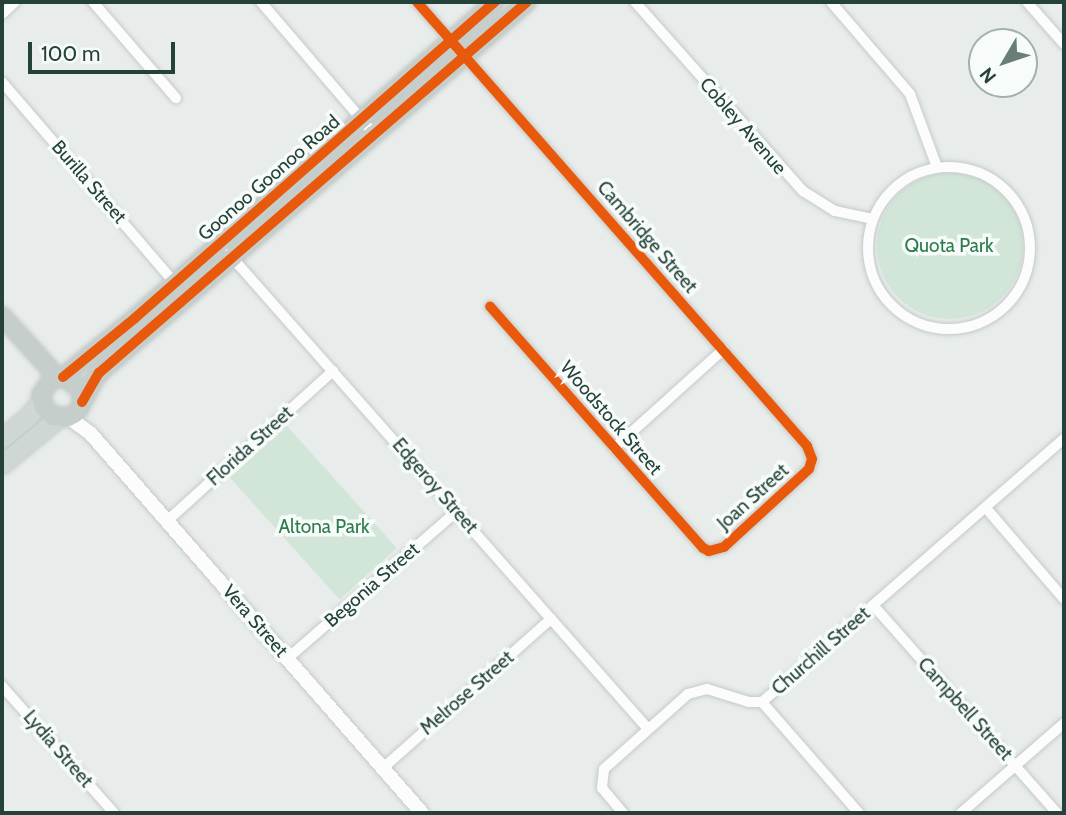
<!DOCTYPE html>
<html>
<head>
<meta charset="utf-8">
<style>
	body { margin:0 }
	#map { position:relative; width:1066px; height:815px; overflow:hidden; background:#e8edeb; font-family:Cabin,sans-serif }
	div>[style] { position:absolute }
	.green>* { inset:0; background:#d1e6d8; transform-origin:0 0 }
	.round { border-radius:50% }
	.roads { filter:drop-shadow(0 0 2px #c5cac8) drop-shadow(0 0 2px #c5cac8) }
	.minor>* { height:10px; margin:-5px; padding:0 5px; transform-origin:5px; border-radius:5px; background:#fcfcfc }
	.minor>.ring { margin:-5px; padding:0; box-sizing:content-box; background:none; border:10px solid #fcfcfc; border-radius:50% }
	.tertiary>* { height:14px; margin:-7px; padding:0 7px; transform-origin:7px; border-radius:7px; background:#fcfcfc }
	.primary>* { height:18px; margin:-9px; padding:0 9px; transform-origin:9px; border-radius:9px; background:#cfd7d5 }
	.trunk>* { height:18px; margin:-9px; padding:0 9px; transform-origin:9px; border-radius:9px; background:#c6cecc }
	.cycleway>* { height:10px; margin:-5px; padding:0 5px; transform-origin:5px; border-radius:5px; background:#e8590c }
	span { translate:-50% -50%; white-space:nowrap; text-align:center; line-height:1.15; -webkit-text-stroke:7px #f7fbf9; paint-order:stroke }
	.street-label { font-size:19px; color:#24423a }
	.park-label { font-size:19px; color:#2d7a4b }
	.frame { position:absolute; inset:0; border:4px solid #24423a; pointer-events:none }
	.north { position:absolute; left:968px; top:28px; width:70px; height:70px; box-sizing:border-box; background:#f7fbf9; border:2px solid #a3b1ad; border-radius:50%; rotate:231deg; font-size:19px; font-weight:700; line-height:28px; text-align:center; color:#24423a }
	.north::after { content:''; display:block; margin:auto; width:24px; height:32px; background:#697e78; clip-path:polygon(50% 0,100% 100%,50% 72%,0 100%) }
	.scale { position:absolute; left:28px; top:42px; width:147px; height:32px; box-sizing:border-box; border:4px solid #24423a; border-top:0; padding-left:9px; font-size:21px; line-height:24px; white-space:nowrap; color:#24423a; -webkit-text-stroke:5px #f7fbf9; paint-order:stroke }
</style>
</head>
<body>
<div id="map">
	<div class="green">
		<i class="round" style="left:877px;top:173px;width:146px;height:146px"></i>
		<i style="left:287px;top:426px;width:164px;height:77px;rotate:48deg"></i>
	</div>
	<div class="roads">
		<div class="minor">
			<i style="left:93px;top:2px;width:127px;rotate:49.2deg"></i>
			<i style="left:261px;top:2px;width:175px;rotate:49.4deg"></i>
			<i style="left:417px;top:2px;width:591px;rotate:48.7deg"></i>
			<i style="left:807px;top:446px;width:14px;rotate:69deg"></i>
			<i style="left:812px;top:459px;width:10px;rotate:107deg"></i>
			<i style="left:809px;top:469px;width:115px;rotate:137.5deg"></i>
			<i style="left:724px;top:547px;width:16px;rotate:165deg"></i>
			<i style="left:709px;top:551px;width:7px;rotate:-153deg"></i>
			<i style="left:703px;top:548px;width:322px;rotate:-131.4deg"></i>
			<i style="left:635px;top:2px;width:253px;rotate:48.4deg"></i>
			<i style="left:803px;top:191px;width:38px;rotate:32deg"></i>
			<i style="left:835px;top:211px;width:38px;rotate:12deg"></i>
			<i style="left:831px;top:2px;width:121px;rotate:49.3deg"></i>
			<i style="left:910px;top:94px;width:78px;rotate:69.7deg"></i>
			<i style="left:1027px;top:2px;width:56px;rotate:48.6deg"></i>
			<i style="left:2px;top:14px;width:18px;rotate:-43deg"></i>
			<i style="left:2px;top:82px;width:265px;rotate:49.3deg"></i>
			<i class="ring" style="left:868px;top:167px;width:152px;height:152px"></i>
			<i style="left:229px;top:254px;width:633px;rotate:48.58deg"></i>
			<i style="left:614px;top:448px;width:147px;rotate:-42deg"></i>
			<i style="left:986px;top:508px;width:120px;rotate:49.4deg"></i>
			<i style="left:167px;top:521px;width:224px;rotate:-42.1deg"></i>
			<i style="left:873px;top:605px;width:278px;rotate:48.5deg"></i>
			<i style="left:288px;top:658px;width:224px;rotate:-41deg"></i>
			<i style="left:2px;top:686px;width:169px;rotate:48.6deg"></i>
			<i style="left:762px;top:702px;width:147px;rotate:48.9deg"></i>
			<i style="left:383px;top:768px;width:225px;rotate:-41.6deg"></i>
			<i style="left:623px;top:813px;width:33px;rotate:-130deg"></i>
			<i style="left:602px;top:788px;width:19px;rotate:-84deg"></i>
			<i style="left:604px;top:769px;width:113px;rotate:-41.8deg"></i>
			<i style="left:688px;top:694px;width:20px;rotate:-15deg"></i>
			<i style="left:707px;top:689px;width:44px;rotate:17.2deg"></i>
			<i style="left:749px;top:702px;width:13px"></i>
			<i style="left:762px;top:702px;width:400px;rotate:-41.1deg"></i>
			<i style="left:961px;top:813px;width:137px;rotate:-41.1deg"></i>
		</div>
		<div class="tertiary">
			<i style="left:68px;top:417px;width:29px;rotate:36deg"></i>
			<i style="left:91px;top:434px;width:503px;rotate:48.87deg"></i>
		</div>
		<div class="primary">
			<i style="left:2px;top:439px;width:35px;rotate:-39deg"></i>
			<i style="left:29px;top:417px;width:21px;rotate:-51deg"></i>
			<i style="left:2px;top:465px;width:74px;rotate:-39.5deg"></i>
		</div>
		<div class="trunk">
			<i style="left:2px;top:316px;width:84px;rotate:47.9deg"></i>
			<i style="left:63px;top:377px;width:93px;rotate:-39.3deg"></i>
			<i style="left:135px;top:318px;width:479px;rotate:-41.3deg"></i>
			<i style="left:82px;top:402px;width:13px;rotate:-99deg"></i>
			<i style="left:80px;top:389px;width:21px;rotate:-145deg"></i>
			<i style="left:63px;top:377px;width:12px;rotate:166deg"></i>
			<i style="left:51px;top:380px;width:18px;rotate:124deg"></i>
			<i style="left:41px;top:395px;width:12px;rotate:76deg"></i>
			<i style="left:44px;top:407px;width:13px;rotate:45deg"></i>
			<i style="left:53px;top:416px;width:15px;rotate:4deg"></i>
			<i style="left:68px;top:417px;width:7px;rotate:-27deg"></i>
			<i style="left:74px;top:414px;width:7px;rotate:-45deg"></i>
			<i style="left:79px;top:409px;width:29px;rotate:-63deg"></i>
			<i style="left:92px;top:383px;width:12px;rotate:-55deg"></i>
			<i style="left:99px;top:373px;width:566px;rotate:-40.92deg"></i>
		</div>
	</div>
	<div class="cycleway">
		<i style="left:417px;top:2px;width:591px;rotate:48.7deg"></i>
		<i style="left:807px;top:446px;width:14px;rotate:69deg"></i>
		<i style="left:812px;top:459px;width:10px;rotate:107deg"></i>
		<i style="left:809px;top:469px;width:115px;rotate:137.5deg"></i>
		<i style="left:724px;top:547px;width:16px;rotate:165deg"></i>
		<i style="left:709px;top:551px;width:7px;rotate:-153deg"></i>
		<i style="left:703px;top:548px;width:322px;rotate:-131.4deg"></i>
		<i style="left:63px;top:377px;width:93px;rotate:-39.3deg"></i>
		<i style="left:135px;top:318px;width:479px;rotate:-41.3deg"></i>
		<i style="left:82px;top:402px;width:34px;rotate:-60deg"></i>
		<i style="left:99px;top:373px;width:566px;rotate:-40.92deg"></i>
	</div>
	<div class="street-label">
		<span style="left:743px;top:126px;rotate:49deg">Cobley Avenue</span>
		<span style="left:269px;top:178px;rotate:-41deg">Goonoo Goonoo Road</span>
		<span style="left:89px;top:182px;rotate:49deg">Burilla Street</span>
		<span style="left:647px;top:237px;rotate:49deg">Cambridge Street</span>
		<span style="left:611px;top:418px;rotate:49deg">Woodstock Street</span>
		<span style="left:250px;top:446px;rotate:-42deg">Florida Street</span>
		<span style="left:435px;top:486px;rotate:49deg">Edgeroy Street</span>
		<span style="left:753px;top:497px;rotate:-42deg">Joan Street</span>
		<span style="left:372px;top:585px;rotate:-41deg">Begonia Street</span>
		<span style="left:255px;top:621px;rotate:49deg">Vera Street</span>
		<span style="left:821px;top:651px;rotate:-41deg">Churchill Street</span>
		<span style="left:467px;top:693px;rotate:-41deg">Melrose Street</span>
		<span style="left:965px;top:709px;rotate:48deg">Campbell Street</span>
		<span style="left:58px;top:749px;rotate:49deg">Lydia Street</span>
	</div>
	<div class="park-label">
		<span style="left:949px;top:246px">Quota Park</span>
		<span style="left:324px;top:527px">Altona Park</span>
	</div>
	<div class="frame"></div>
	<div class="north">N</div>
	<div class="scale">100 m</div>
</div>
</body>
</html>
